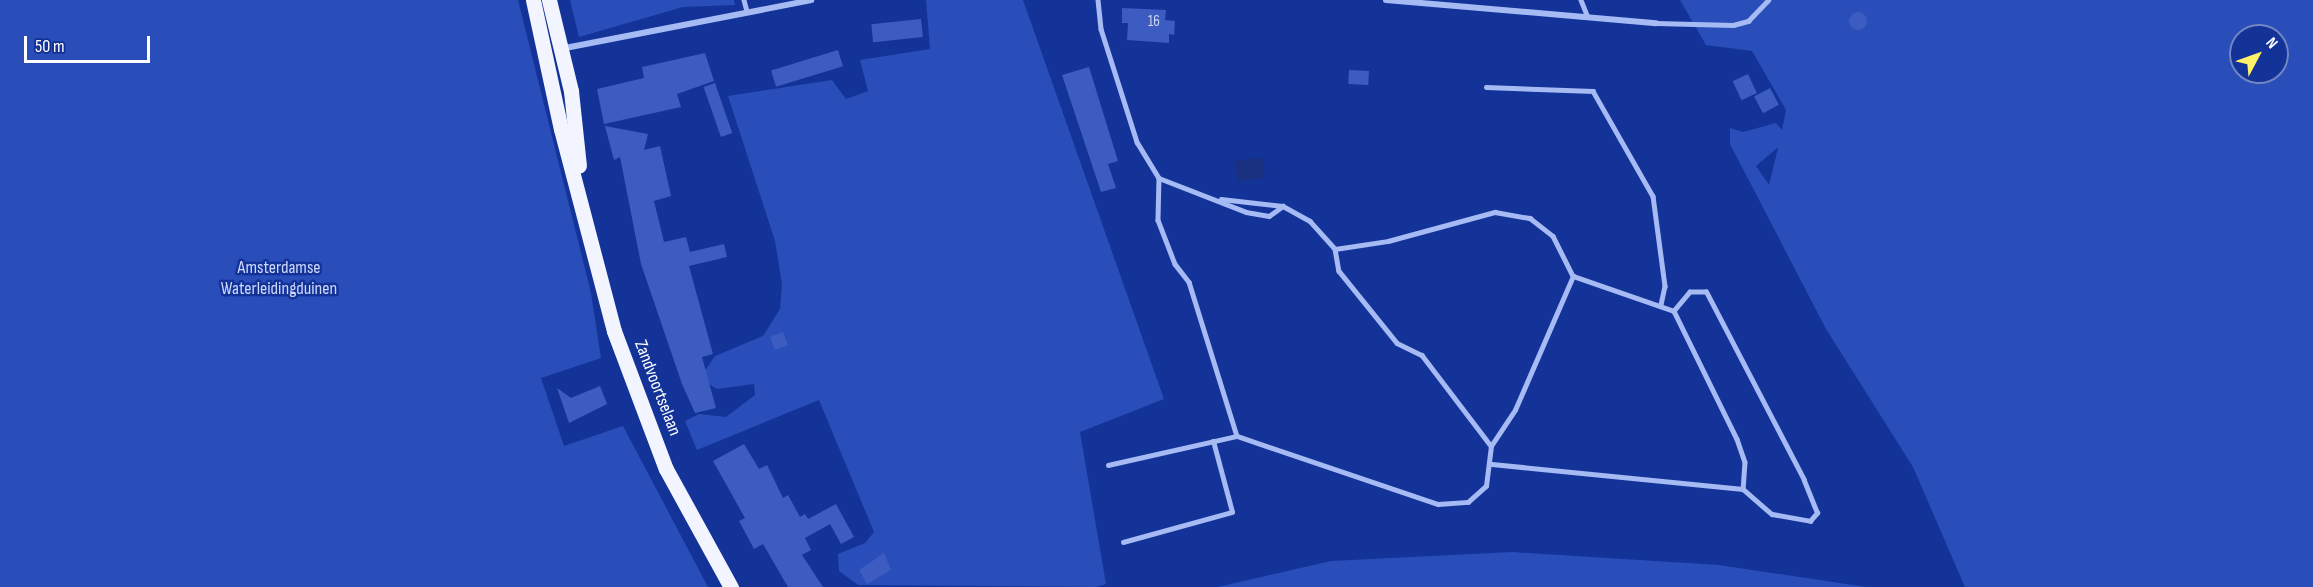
<!DOCTYPE html>
<html>
<head>
<meta charset="utf-8">
<style>
	body { margin:0 }
	#map { position:relative; width:2313px; height:587px; overflow:hidden; background:#133399; font-family:"Sofia Sans Condensed",sans-serif }
	div>[style] { position:absolute }
	.green>* { inset:0; background:#294db9 }
	.water>* { inset:0; background:#193180; transform-origin:0 0 }
	.building>* { inset:0; background:#3c5cc1; transform-origin:0 0 }
	.round { border-radius:50% }
	.lane>* { height:4.5px; margin:-2.25px; padding:0 2.25px; transform-origin:2.25px; border-radius:2.25px; background:#a6baf3 }
	.street>* { height:6px; margin:-3px; padding:0 3px; transform-origin:3px; border-radius:3px; background:#a6baf3 }
	.primary>* { height:15px; margin:-7.5px; padding:0 7.5px; transform-origin:7.5px; border-radius:7.5px; background:#f2f5ff }
	span { translate:-50% -50%; white-space:nowrap; text-align:center; line-height:1.15; -webkit-text-stroke:5px #133399; paint-order:stroke }
	.number-label { font-size:15px; color:#ced6f0 }
	.number-label span { -webkit-text-stroke-width:0 }
	.park-label { font-size:18px; color:#cedafd }
	.street-label { font-size:18px; color:#fff }
	.north { position:absolute; left:2229px; top:24px; width:60px; height:60px; box-sizing:border-box; background:#133399; border:2px solid #7185c2; border-radius:50%; rotate:49deg; font-size:16px; font-weight:700; line-height:24px; text-align:center; color:#fff }
	.north::after { content:''; display:block; margin:auto; width:21px; height:27px; background:#fff268; clip-path:polygon(50% 0,100% 100%,50% 72%,0 100%) }
	.scale { position:absolute; left:24px; top:36px; width:126px; height:27px; box-sizing:border-box; border:3px solid #fff; border-top:0; padding-left:8px; font-size:18px; line-height:21px; white-space:nowrap; color:#fff; -webkit-text-stroke:4px #133399; paint-order:stroke }
</style>
</head>
<body>
<div id="map">
	<div class="green">
		<i style="clip-path:polygon(0 0,518px 0,591px 293px,601px 358px,541px 378px,564px 446px,623px 426px,708px 587px,0 587px)"></i>
		<i style="clip-path:polygon(570px 0,734px 0,735px 5px,683px 7px,579px 37px)"></i>
		<i style="clip-path:polygon(926px 0,1023px 0,1164px 399px,1080px 432px,1106px 584px,1096px 587px,858px 585px,839px 571px,838px 554px,865px 543px,874px 532px,819px 400px,697px 450px,685px 421px,699px 414px,726px 417px,755px 395px,754px 384px,717px 389px,704px 381px,704px 372px,715px 356px,763px 336px,780px 309px,782px 284px,775px 241px,728px 96px,832px 80px,846px 99px,868px 91px,860px 60px,930px 49px)"></i>
		<i style="clip-path:polygon(evenodd,1680px 0,2313px 0,2313px 587px,1965px 587px,1913px 467px,1826px 329px,1730px 144px,1730px 128px,1743px 132px,1776px 123px,1782px 130px,1786px 110px,1752px 51px,1706px 45px,1680px 0,2241px 36px,2277px 36px,2277px 72px,2241px 72px,2241px 36px,1680px 0,1777px 148px,1778px 148px,1769px 185px,1756px 166px,1777px 148px)"></i>
		<i style="clip-path:polygon(1512px 552px,1719px 565px,1866px 587px,1218px 587px,1331px 561px)"></i>
	</div>
	<div class="water">
		<i style="left:1262px;top:157px;width:21px;height:28px;rotate:82deg"></i>
	</div>
	<div class="building">
		<i style="clip-path:polygon(1122px 8px,1166px 10px,1165px 20px,1175px 21px,1174px 35px,1169px 34px,1169px 43px,1127px 40px,1128px 23px,1122px 23px)"></i>
		<i class="round" style="left:1849px;top:12px;width:18px;height:18px"></i>
		<i style="left:921px;top:19px;width:18px;height:50px;rotate:84deg"></i>
		<i style="left:838px;top:50px;width:17px;height:70px;rotate:73deg"></i>
		<i style="clip-path:polygon(705px 53px,714px 81px,677px 94px,681px 107px,604px 124px,597px 89px,644px 78px,642px 67px)"></i>
		<i style="clip-path:polygon(1089px 67px,1118px 161px,1108px 164px,1116px 188px,1101px 192px,1062px 75px)"></i>
		<i style="left:1349px;top:70px;width:20px;height:14px;rotate:3deg"></i>
		<i style="left:1748px;top:74px;width:21px;height:17px;rotate:65deg"></i>
		<i style="left:715px;top:83px;width:53px;height:12px;rotate:71deg"></i>
		<i style="left:1770px;top:88px;width:19px;height:18px;rotate:62deg"></i>
		<i style="clip-path:polygon(605px 126px,648px 134px,644px 150px,660px 146px,671px 196px,654px 201px,664px 242px,686px 237px,690px 252px,724px 244px,727px 257px,689px 266px,713px 354px,702px 357px,716px 408px,695px 413px,682px 384px,641px 264px,620px 157px,614px 160px)"></i>
		<i style="left:783px;top:332px;width:14px;height:14px;rotate:69deg"></i>
		<i style="clip-path:polygon(600px 386px,607px 404px,569px 423px,557px 388px,571px 398px)"></i>
		<i style="clip-path:polygon(744px 444px,759px 469px,767px 465px,783px 498px,788px 495px,800px 517px,805px 514px,808px 519px,836px 504px,854px 537px,841px 544px,830px 524px,805px 538px,811px 550px,802px 555px,823px 587px,788px 587px,763px 544px,754px 549px,739px 521px,745px 518px,713px 461px)"></i>
		<i style="clip-path:polygon(884px 553px,891px 570px,867px 584px,859px 570px)"></i>
	</div>
	<div class="lane">
		<i style="left:744px;top:0;width:11px;rotate:75deg"></i>
		<i style="left:1098px;top:0;width:29px;rotate:84deg"></i>
		<i style="left:1101px;top:29px;width:119px;rotate:72.3deg"></i>
		<i style="left:1137px;top:142px;width:42px;rotate:58.6deg"></i>
		<i style="left:1159px;top:178px;width:42px;rotate:91.4deg"></i>
		<i style="left:1158px;top:220px;width:47px;rotate:68.9deg"></i>
		<i style="left:1175px;top:264px;width:23px;rotate:52deg"></i>
		<i style="left:1189px;top:282px;width:161px;rotate:72.7deg"></i>
		<i style="left:1581px;top:0;width:16px;rotate:68deg"></i>
		<i style="left:1656px;top:23px;width:77px;rotate:1.5deg"></i>
		<i style="left:1733px;top:25px;width:16px;rotate:-15deg"></i>
		<i style="left:1748px;top:21px;width:29px;rotate:-46deg"></i>
		<i style="left:1486px;top:87px;width:107px;rotate:2.1deg"></i>
		<i style="left:1593px;top:91px;width:121px;rotate:60.3deg"></i>
		<i style="left:1653px;top:196px;width:91px;rotate:82.4deg"></i>
		<i style="left:1665px;top:286px;width:19px;rotate:102deg"></i>
		<i style="left:1159px;top:178px;width:93px;rotate:21.3deg"></i>
		<i style="left:1246px;top:212px;width:23px;rotate:10deg"></i>
		<i style="left:1269px;top:216px;width:17px;rotate:-36deg"></i>
		<i style="left:1221px;top:199px;width:62px;rotate:6.4deg"></i>
		<i style="left:1283px;top:206px;width:31px;rotate:29deg"></i>
		<i style="left:1310px;top:221px;width:38px;rotate:48deg"></i>
		<i style="left:1335px;top:249px;width:22px;rotate:80deg"></i>
		<i style="left:1339px;top:271px;width:92px;rotate:51.1deg"></i>
		<i style="left:1397px;top:343px;width:28px;rotate:26deg"></i>
		<i style="left:1422px;top:355px;width:114px;rotate:52.8deg"></i>
		<i style="left:1335px;top:249px;width:54px;rotate:-8.6deg"></i>
		<i style="left:1388px;top:241px;width:111px;rotate:-15.2deg"></i>
		<i style="left:1495px;top:212px;width:36px;rotate:10deg"></i>
		<i style="left:1530px;top:218px;width:29px;rotate:38deg"></i>
		<i style="left:1553px;top:236px;width:45px;rotate:63.4deg"></i>
		<i style="left:1573px;top:276px;width:107px;rotate:19.1deg"></i>
		<i style="left:1674px;top:311px;width:143px;rotate:63.8deg"></i>
		<i style="left:1737px;top:439px;width:24px;rotate:71deg"></i>
		<i style="left:1745px;top:462px;width:27px;rotate:94deg"></i>
		<i style="left:1492px;top:464px;width:252px;rotate:5.7deg"></i>
		<i style="left:1743px;top:489px;width:38px;rotate:41deg"></i>
		<i style="left:1772px;top:514px;width:39px;rotate:10deg"></i>
		<i style="left:1810px;top:521px;width:11px;rotate:-49deg"></i>
		<i style="left:1817px;top:513px;width:35px;rotate:-112deg"></i>
		<i style="left:1804px;top:480px;width:212px;rotate:-117.5deg"></i>
		<i style="left:1706px;top:292px;width:16px;rotate:180deg"></i>
		<i style="left:1690px;top:292px;width:25px;rotate:130deg"></i>
		<i style="left:1108px;top:465px;width:132px;rotate:-12.7deg"></i>
		<i style="left:1237px;top:436px;width:212px;rotate:18.7deg"></i>
		<i style="left:1438px;top:504px;width:30px;rotate:-4deg"></i>
		<i style="left:1468px;top:502px;width:24px;rotate:-42deg"></i>
		<i style="left:1486px;top:486px;width:40px;rotate:-82.9deg"></i>
		<i style="left:1491px;top:446px;width:43px;rotate:-56.3deg"></i>
		<i style="left:1515px;top:410px;width:146px;rotate:-66.6deg"></i>
		<i style="left:1123px;top:542px;width:113px;rotate:-15.4deg"></i>
		<i style="left:1232px;top:512px;width:73px;rotate:-105deg"></i>
	</div>
	<div class="street">
		<i style="left:1386px;top:0;width:271px;rotate:4.9deg"></i>
		<i style="left:560px;top:49px;width:256px;rotate:-11deg"></i>
	</div>
	<div class="primary">
		<i style="left:533px;top:0;width:132px;rotate:77.8deg"></i>
		<i style="left:561px;top:129px;width:209px;rotate:75.3deg"></i>
		<i style="left:614px;top:331px;width:147px;rotate:69.4deg"></i>
		<i style="left:666px;top:469px;width:135px;rotate:61.2deg"></i>
		<i style="left:549px;top:0;width:94px;rotate:76.4deg"></i>
		<i style="left:571px;top:91px;width:75px;rotate:83.9deg"></i>
	</div>
	<div class="number-label">
		<span style="left:1154px;top:22px">16</span>
	</div>
	<div class="park-label">
		<span style="left:279px;top:279px">Amsterdamse<br>Waterleidingduinen</span>
	</div>
	<div class="street-label">
		<span style="left:657px;top:388px;rotate:69deg">Zandvoortselaan</span>
	</div>
	<div class="north">N</div>
	<div class="scale">50 m</div>
</div>
</body>
</html>
